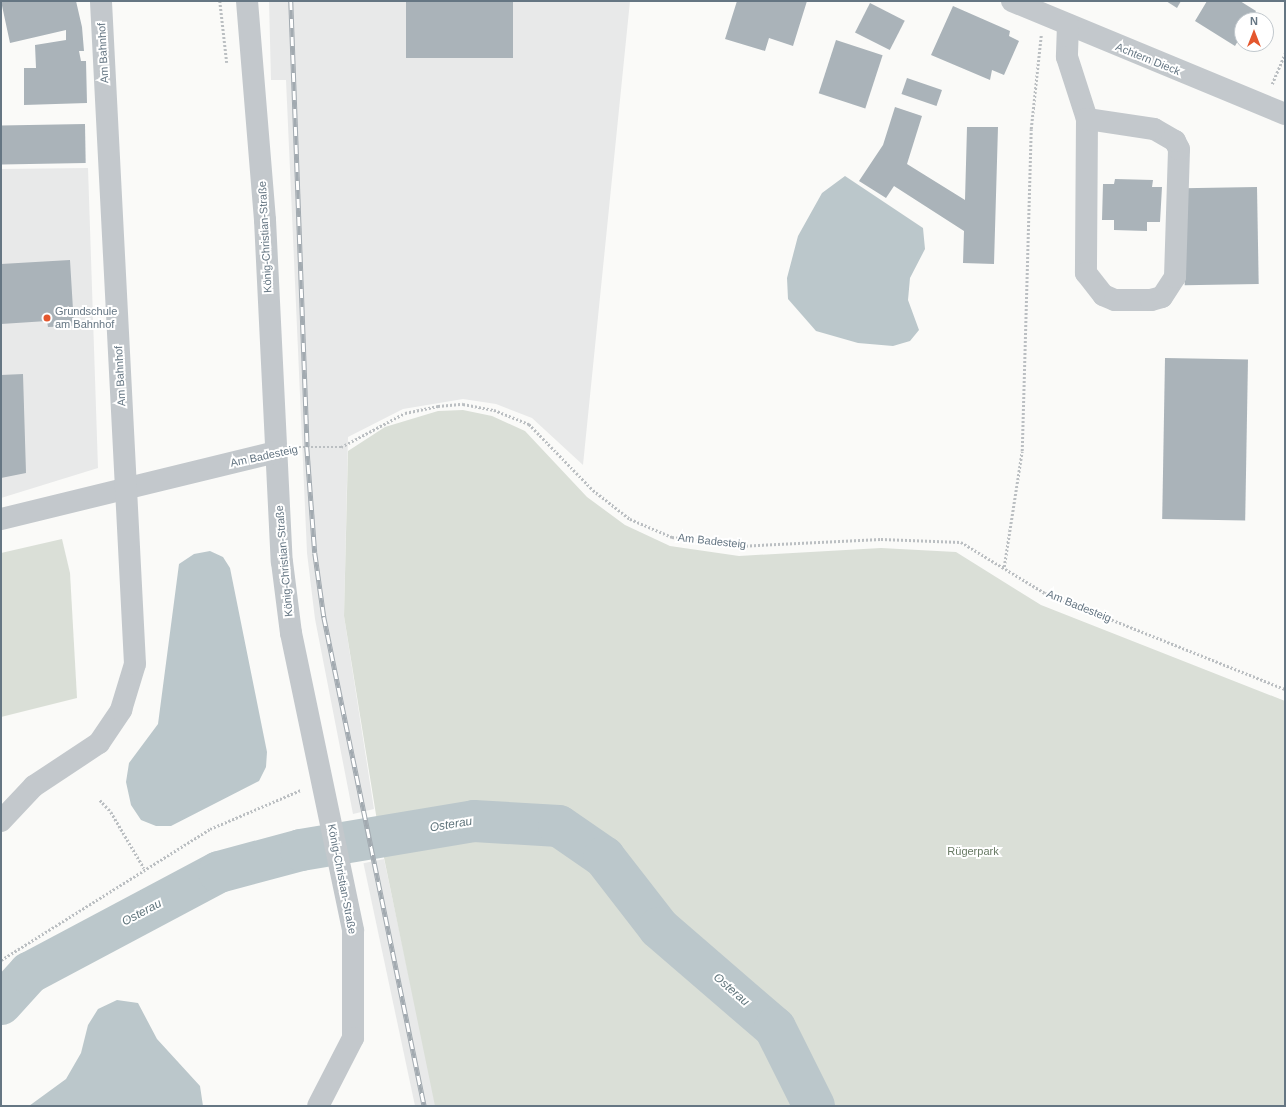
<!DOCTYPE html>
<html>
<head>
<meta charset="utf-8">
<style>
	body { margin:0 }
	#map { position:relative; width:1286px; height:1107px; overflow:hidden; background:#fafaf8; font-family:Arial,sans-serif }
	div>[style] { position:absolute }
	.built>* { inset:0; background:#e8e9e9; transform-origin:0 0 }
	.green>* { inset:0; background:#dadfd7 }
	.water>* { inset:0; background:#bbc7cb }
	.river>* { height:42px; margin:-21px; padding:0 21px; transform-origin:21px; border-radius:21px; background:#bbc7cb }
	.building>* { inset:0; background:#aab3b9; transform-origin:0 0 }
	.path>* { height:2.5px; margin-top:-1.25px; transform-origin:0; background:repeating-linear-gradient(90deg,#bbbfc2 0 2px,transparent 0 4px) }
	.minor>* { height:22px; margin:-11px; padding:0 11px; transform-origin:11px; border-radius:11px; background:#c3c8cc }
	.rail>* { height:4.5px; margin-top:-2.25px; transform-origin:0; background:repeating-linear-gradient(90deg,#fff 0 9px,#a2aab0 0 18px); box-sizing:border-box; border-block:1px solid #a2aab0 }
	.dots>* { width:11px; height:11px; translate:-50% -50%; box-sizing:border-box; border:2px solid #fff; border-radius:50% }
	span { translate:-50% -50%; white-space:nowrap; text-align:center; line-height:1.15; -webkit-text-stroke:4px #fff; paint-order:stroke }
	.street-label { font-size:11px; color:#657683 }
	.poi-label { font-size:11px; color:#657683 }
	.left { translate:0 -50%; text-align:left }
	.park-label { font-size:11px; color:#687a64 }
	.water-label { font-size:12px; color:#60757c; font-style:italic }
	.frame { position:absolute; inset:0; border:2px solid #657683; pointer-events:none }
	.north { position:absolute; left:1234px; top:12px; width:40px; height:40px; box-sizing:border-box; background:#fff; border:1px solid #c1c8cd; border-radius:50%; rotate:0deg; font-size:11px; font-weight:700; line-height:16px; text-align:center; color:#657683 }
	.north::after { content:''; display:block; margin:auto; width:14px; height:18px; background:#e4572e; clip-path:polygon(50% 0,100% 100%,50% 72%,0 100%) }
</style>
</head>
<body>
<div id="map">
	<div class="built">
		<i style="clip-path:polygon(269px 1px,630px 1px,583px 465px,532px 418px,496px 404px,463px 399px,403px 409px,348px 437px,344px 616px,374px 809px,353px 814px,315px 619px,307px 553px,286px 80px,271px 80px)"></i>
		<i style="clip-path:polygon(88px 168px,98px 468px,1px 498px,1px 169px)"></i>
		<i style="left:384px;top:859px;width:252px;height:21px;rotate:78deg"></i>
	</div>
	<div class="green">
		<i style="clip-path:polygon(463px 410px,492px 416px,525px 431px,587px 497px,625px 525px,670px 546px,739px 556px,881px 548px,956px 552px,1041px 605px,1285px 701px,1285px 1106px,828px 1106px,782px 1020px,667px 921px,612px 849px,562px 817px,471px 811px,378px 827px,344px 616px,348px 451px,385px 427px,438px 411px)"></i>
		<i style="clip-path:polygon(62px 539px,70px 573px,77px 698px,1px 717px,1px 553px)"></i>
		<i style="clip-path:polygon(471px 834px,552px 838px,593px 866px,653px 936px,766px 1032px,803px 1106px,435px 1106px,382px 848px)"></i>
	</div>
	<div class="water">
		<i style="clip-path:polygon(845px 176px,923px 228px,925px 249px,910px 278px,908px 300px,919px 330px,910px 341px,893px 346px,858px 343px,816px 331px,788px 299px,787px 278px,798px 236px,822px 193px)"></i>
		<i style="clip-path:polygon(210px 551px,223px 557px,230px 568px,267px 752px,266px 767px,259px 781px,171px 826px,156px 826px,141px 820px,131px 805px,126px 782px,129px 763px,158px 724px,179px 564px,194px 554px)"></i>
		<i style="clip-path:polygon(117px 1000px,138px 1003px,157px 1039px,200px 1086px,203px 1106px,29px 1106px,66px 1079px,81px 1053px,88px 1025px,98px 1009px)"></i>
	</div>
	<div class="river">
		<i style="left:1px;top:1004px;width:42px;rotate:-47.9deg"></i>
		<i style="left:29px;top:973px;width:215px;rotate:-28deg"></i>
		<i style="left:219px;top:872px;width:85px;rotate:-15deg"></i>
		<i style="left:301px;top:850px;width:175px;rotate:-9.5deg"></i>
		<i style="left:474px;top:821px;width:85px;rotate:3.4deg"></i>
		<i style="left:559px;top:826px;width:55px;rotate:34.6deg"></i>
		<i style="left:604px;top:857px;width:90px;rotate:52.2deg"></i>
		<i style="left:659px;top:928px;width:153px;rotate:40.8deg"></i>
		<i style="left:775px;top:1028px;width:87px;rotate:63.4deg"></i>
	</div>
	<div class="building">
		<i style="clip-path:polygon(1px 1px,76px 1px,82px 27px,84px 51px,79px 51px,81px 61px,86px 61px,87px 103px,24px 105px,24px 68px,36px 68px,35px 45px,66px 40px,66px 30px,10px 43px)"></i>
		<i style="left:406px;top:1px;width:107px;height:57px"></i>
		<i style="clip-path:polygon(737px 1px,807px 1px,793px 46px,769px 38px,765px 51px,725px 39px)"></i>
		<i style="clip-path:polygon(1166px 1px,1181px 1px,1177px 8px)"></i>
		<i style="clip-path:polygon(1207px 1px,1240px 1px,1256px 11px,1251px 20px,1242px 20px,1242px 34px,1235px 46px,1195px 21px)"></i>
		<i style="left:870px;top:3px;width:39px;height:33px;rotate:27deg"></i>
		<i style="clip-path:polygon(953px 6px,1010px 31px,1009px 36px,1019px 41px,1004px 75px,992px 70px,990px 80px,931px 55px)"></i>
		<i style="left:836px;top:40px;width:49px;height:56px;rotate:18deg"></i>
		<i style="left:907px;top:78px;width:37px;height:17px;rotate:19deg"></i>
		<i style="clip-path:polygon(895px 107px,922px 116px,907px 164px,965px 200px,967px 127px,998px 127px,994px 264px,963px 263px,964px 231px,894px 186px,886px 198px,859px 181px,883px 145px)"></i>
		<i style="left:85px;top:124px;width:39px;height:84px;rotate:89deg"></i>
		<i style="clip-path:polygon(1115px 179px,1153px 180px,1152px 187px,1162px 187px,1160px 222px,1147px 222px,1147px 231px,1114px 230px,1114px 220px,1102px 220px,1103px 184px,1114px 184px)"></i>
		<i style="left:1257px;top:187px;width:97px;height:74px;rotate:89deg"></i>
		<i style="clip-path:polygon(70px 260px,74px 326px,48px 327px,47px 321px,1px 324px,1px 264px)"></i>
		<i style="left:1165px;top:358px;width:83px;height:161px;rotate:1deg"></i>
		<i style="clip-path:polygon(23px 374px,26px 473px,1px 478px,1px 375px)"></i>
	</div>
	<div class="path">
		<i style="left:220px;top:1px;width:62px;rotate:83.6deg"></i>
		<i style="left:1272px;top:84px;width:34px;rotate:-67deg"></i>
		<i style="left:299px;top:447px;width:42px"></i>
		<i style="left:341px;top:447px;width:72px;rotate:-28deg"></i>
		<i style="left:405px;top:413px;width:34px;rotate:-12deg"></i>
		<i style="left:438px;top:406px;width:25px;rotate:-5deg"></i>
		<i style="left:463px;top:404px;width:32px;rotate:11deg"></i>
		<i style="left:494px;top:410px;width:38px;rotate:22deg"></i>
		<i style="left:529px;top:424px;width:92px;rotate:45.9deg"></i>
		<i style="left:593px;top:490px;width:47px;rotate:38.1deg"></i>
		<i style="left:630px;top:519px;width:46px;rotate:23.2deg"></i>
		<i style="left:672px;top:537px;width:67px;rotate:7.8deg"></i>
		<i style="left:738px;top:546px;width:143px;rotate:-2.8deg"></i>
		<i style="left:881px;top:539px;width:80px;rotate:2.1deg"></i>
		<i style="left:961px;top:542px;width:98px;rotate:31.3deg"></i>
		<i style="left:1045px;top:593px;width:258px;rotate:21.8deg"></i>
		<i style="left:1004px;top:567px;width:117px;rotate:-81.2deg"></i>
		<i style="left:1022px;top:451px;width:322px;rotate:-88.4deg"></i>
		<i style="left:1031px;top:129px;width:94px;rotate:-83.9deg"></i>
		<i style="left:100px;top:800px;width:16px;rotate:47deg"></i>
		<i style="left:111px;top:812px;width:65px;rotate:59.5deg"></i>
		<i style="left:1px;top:960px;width:247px;rotate:-32.1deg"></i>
		<i style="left:210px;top:829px;width:99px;rotate:-23.2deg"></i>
	</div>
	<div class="minor">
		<i style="left:247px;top:1px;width:220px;rotate:85.3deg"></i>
		<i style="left:265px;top:220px;width:342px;rotate:87.2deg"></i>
		<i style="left:282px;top:562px;width:72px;rotate:82.8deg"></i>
		<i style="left:291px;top:633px;width:304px;rotate:78.2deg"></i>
		<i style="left:353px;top:931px;width:107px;rotate:90deg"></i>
		<i style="left:353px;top:1038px;width:76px;rotate:117.2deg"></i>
		<i style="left:1012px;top:1px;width:295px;rotate:22.5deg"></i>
		<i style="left:1068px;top:25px;width:32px;rotate:92deg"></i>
		<i style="left:1067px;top:57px;width:65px;rotate:72.1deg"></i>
		<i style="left:1087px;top:119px;width:154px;rotate:90.4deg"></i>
		<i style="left:1086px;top:273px;width:28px;rotate:52deg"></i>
		<i style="left:1103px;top:295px;width:13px;rotate:23deg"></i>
		<i style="left:1115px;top:300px;width:36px"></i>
		<i style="left:1151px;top:300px;width:11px;rotate:-15deg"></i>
		<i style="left:1162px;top:297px;width:24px;rotate:-57deg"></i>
		<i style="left:1175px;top:277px;width:128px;rotate:-88.2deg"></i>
		<i style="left:1179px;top:149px;width:9px;rotate:-117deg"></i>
		<i style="left:1175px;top:141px;width:24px;rotate:-150deg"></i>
		<i style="left:1154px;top:129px;width:68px;rotate:-171.5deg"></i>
		<i style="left:1px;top:519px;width:283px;rotate:-13.7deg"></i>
		<i style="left:1px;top:821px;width:48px;rotate:-46.7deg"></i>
		<i style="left:34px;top:786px;width:78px;rotate:-33.5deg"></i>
		<i style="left:99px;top:743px;width:40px;rotate:-56deg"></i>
		<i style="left:121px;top:710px;width:48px;rotate:-73.1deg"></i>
		<i style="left:135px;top:664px;width:664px;rotate:-92.94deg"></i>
	</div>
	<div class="rail">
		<i style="left:291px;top:1px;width:446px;rotate:87.9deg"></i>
		<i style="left:307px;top:447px;width:106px;rotate:85.7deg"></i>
		<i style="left:315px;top:553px;width:65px;rotate:82deg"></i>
		<i style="left:324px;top:617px;width:499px;rotate:78.4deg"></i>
	</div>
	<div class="dots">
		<i style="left:47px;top:318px;background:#e4572e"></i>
	</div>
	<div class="street-label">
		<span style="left:103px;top:53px;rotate:-93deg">Am Bahnhof</span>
		<span style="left:1148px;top:59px;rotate:22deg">Achtern Dieck</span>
		<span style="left:265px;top:237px;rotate:-93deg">König-Christian-Straße</span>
		<span style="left:120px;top:376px;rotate:-93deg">Am Bahnhof</span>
		<span style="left:264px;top:456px;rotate:-12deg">Am Badesteig</span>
		<span style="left:712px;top:541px;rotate:6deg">Am Badesteig</span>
		<span style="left:284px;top:561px;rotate:-95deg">König-Christian-Straße</span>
		<span style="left:1079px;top:606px;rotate:22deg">Am Badesteig</span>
		<span style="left:342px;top:879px;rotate:79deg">König-Christian-Straße</span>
	</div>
	<div class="poi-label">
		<span class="left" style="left:55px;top:318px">Grundschule<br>am Bahnhof</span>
	</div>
	<div class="park-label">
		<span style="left:973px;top:851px">Rügerpark</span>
	</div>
	<div class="water-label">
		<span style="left:451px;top:825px;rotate:-9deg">Osterau</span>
		<span style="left:142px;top:913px;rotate:-28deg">Osterau</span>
		<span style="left:731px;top:990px;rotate:41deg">Osterau</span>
	</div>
	<div class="frame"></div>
	<div class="north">N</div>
</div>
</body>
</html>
